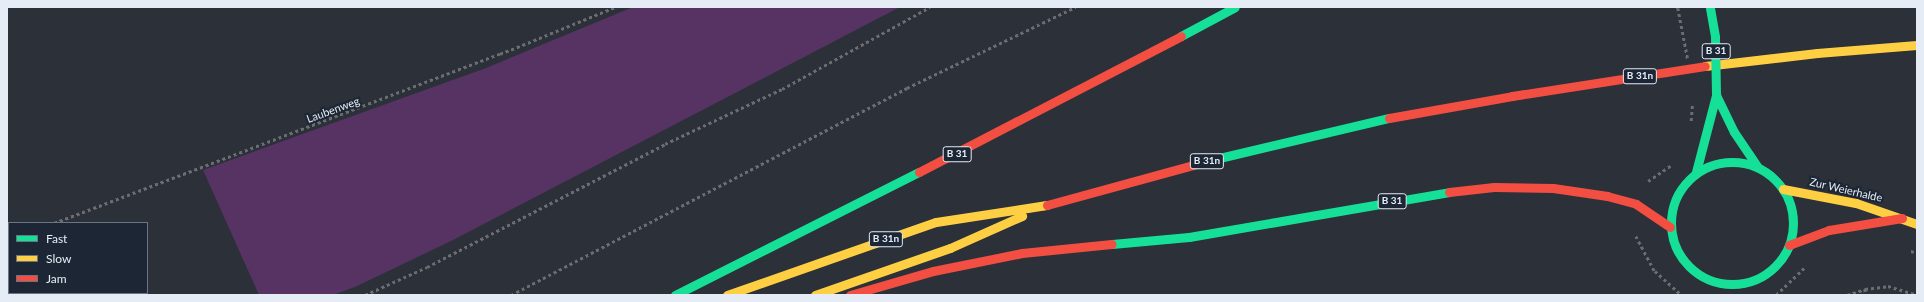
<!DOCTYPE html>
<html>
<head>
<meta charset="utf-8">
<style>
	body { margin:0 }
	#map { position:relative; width:1924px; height:302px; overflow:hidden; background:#2b3039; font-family:Lato,sans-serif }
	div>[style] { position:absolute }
	.green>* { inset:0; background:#563362 }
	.path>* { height:2.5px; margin-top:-1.25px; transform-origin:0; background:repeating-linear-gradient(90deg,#6c6d72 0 3px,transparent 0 6px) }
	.fast>* { height:9px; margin:-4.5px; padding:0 4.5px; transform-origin:4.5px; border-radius:4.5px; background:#16e098 }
	.fast>.ring { margin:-4.5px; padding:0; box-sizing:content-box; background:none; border:9px solid #16e098; border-radius:50% }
	.slow>* { height:9px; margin:-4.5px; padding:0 4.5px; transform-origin:4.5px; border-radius:4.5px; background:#ffcf43 }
	.jam>* { height:9px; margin:-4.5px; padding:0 4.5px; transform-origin:4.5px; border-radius:4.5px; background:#f24e42 }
	.path-bridge>* { height:2.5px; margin-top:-1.25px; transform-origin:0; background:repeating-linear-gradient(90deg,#6c6d72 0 3px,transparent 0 6px) }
	.fast-bridge>* { height:9px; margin:-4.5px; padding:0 4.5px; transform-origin:4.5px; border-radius:4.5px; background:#16e098 }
	span { translate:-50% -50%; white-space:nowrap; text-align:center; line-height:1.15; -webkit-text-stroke:4px #1c2634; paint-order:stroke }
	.shield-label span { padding:1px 3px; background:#1c2634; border:1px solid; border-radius:3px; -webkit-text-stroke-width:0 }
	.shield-label { font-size:10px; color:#e5ecf6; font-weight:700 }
	.street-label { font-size:11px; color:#e5ecf6 }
	.frame { position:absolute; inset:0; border:8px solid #e5ecf6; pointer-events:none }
	.legend { position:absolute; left:8px; top:222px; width:140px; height:72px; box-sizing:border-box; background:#1c2634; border:1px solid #6c7582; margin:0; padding:5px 7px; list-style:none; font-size:12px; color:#e5ecf6 }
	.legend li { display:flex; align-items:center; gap:8px; height:20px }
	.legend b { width:20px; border:1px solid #6c7582 }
</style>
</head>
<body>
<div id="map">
	<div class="green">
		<i style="clip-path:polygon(633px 7px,900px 7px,453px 240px,355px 287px,333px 295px,259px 295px,203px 170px,486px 68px)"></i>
	</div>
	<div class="path">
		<i style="left:1677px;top:7px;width:1px;rotate:45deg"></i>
		<i style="left:1648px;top:181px;width:27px;rotate:-34deg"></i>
		<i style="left:54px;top:223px;width:477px;rotate:-20.8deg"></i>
		<i style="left:500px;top:54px;width:124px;rotate:-22.2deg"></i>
		<i style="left:1636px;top:236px;width:40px;rotate:62deg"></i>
		<i style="left:1655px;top:271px;width:36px;rotate:42deg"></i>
		<i style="left:7px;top:241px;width:2px;rotate:-27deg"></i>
		<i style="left:1911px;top:251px;width:6px;rotate:18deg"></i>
		<i style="left:1865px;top:289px;width:6px;rotate:81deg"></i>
		<i style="left:365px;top:295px;width:68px;rotate:-24.3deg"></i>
		<i style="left:427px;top:267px;width:268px;rotate:-27.3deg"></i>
		<i style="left:665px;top:144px;width:129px;rotate:-25.2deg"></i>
		<i style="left:782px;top:89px;width:169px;rotate:-29deg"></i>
		<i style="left:511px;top:295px;width:447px;rotate:-27.6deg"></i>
		<i style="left:907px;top:88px;width:187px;rotate:-25.7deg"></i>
		<i style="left:1776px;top:295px;width:39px;rotate:-44deg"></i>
		<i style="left:1847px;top:295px;width:19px;rotate:-18deg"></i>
		<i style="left:1865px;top:289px;width:23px;rotate:-7deg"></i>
		<i style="left:1888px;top:286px;width:30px;rotate:17deg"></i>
	</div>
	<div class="fast">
		<i style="left:1181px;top:36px;width:61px;rotate:-28.2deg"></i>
		<i style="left:1716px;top:95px;width:41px;rotate:64.1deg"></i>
		<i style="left:1734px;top:132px;width:41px;rotate:55.9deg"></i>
		<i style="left:1211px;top:160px;width:183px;rotate:-13.3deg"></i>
		<i class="ring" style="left:1671px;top:162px;width:113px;height:113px"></i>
		<i style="left:1696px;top:172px;width:80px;rotate:-75.4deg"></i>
		<i style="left:1112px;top:244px;width:77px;rotate:-5.2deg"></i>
		<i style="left:1189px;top:237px;width:264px;rotate:-9.8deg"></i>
		<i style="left:675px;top:295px;width:273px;rotate:-26.8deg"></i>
	</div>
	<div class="slow">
		<i style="left:1705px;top:66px;width:113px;rotate:-6.6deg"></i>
		<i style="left:1817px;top:53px;width:100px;rotate:-4.6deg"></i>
		<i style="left:1783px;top:189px;width:74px;rotate:10.9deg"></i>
		<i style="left:1856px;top:203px;width:65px;rotate:19deg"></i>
		<i style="left:727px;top:295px;width:221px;rotate:-19.3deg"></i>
		<i style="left:936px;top:222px;width:112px;rotate:-8.7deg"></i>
		<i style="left:815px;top:295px;width:143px;rotate:-19.2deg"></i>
		<i style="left:950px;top:248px;width:79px;rotate:-24deg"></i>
	</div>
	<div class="jam">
		<i style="left:1389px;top:118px;width:125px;rotate:-10.1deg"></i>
		<i style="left:1512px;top:96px;width:195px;rotate:-8.8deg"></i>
		<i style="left:919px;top:172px;width:295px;rotate:-27.4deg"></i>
		<i style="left:1449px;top:192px;width:45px;rotate:-6.3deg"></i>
		<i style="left:1494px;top:187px;width:59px;rotate:1deg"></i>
		<i style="left:1553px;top:188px;width:55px;rotate:8.4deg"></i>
		<i style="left:1607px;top:196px;width:30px;rotate:15deg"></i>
		<i style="left:1636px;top:204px;width:41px;rotate:34.1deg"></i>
		<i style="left:1047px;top:205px;width:170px;rotate:-15.3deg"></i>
		<i style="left:1789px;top:245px;width:43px;rotate:-20.6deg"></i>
		<i style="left:1829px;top:230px;width:74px;rotate:-9.3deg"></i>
		<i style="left:850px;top:295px;width:86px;rotate:-16.1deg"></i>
		<i style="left:933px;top:271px;width:91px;rotate:-11.4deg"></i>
		<i style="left:1022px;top:253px;width:90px;rotate:-5.7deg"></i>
	</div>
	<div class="path-bridge">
		<i style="left:1678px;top:8px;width:53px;rotate:79.1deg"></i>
		<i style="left:1691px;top:121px;width:16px;rotate:-86deg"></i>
	</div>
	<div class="fast-bridge">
		<i style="left:1710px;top:8px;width:29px;rotate:80deg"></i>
		<i style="left:1715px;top:37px;width:58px;rotate:89deg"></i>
	</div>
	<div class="shield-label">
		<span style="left:1716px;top:51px">B 31</span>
		<span style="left:1640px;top:76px">B 31n</span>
		<span style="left:957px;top:154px">B 31</span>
		<span style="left:1207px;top:161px">B 31n</span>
		<span style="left:1392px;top:201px">B 31</span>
		<span style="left:886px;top:239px">B 31n</span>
	</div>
	<div class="street-label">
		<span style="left:333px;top:110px;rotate:-20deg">Laubenweg</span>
		<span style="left:1846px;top:190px;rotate:13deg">Zur Weierhalde</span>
	</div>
	<div class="frame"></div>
	<ul class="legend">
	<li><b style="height:5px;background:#16e098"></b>Fast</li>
	<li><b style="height:5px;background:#ffcf43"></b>Slow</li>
	<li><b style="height:5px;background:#f24e42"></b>Jam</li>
	</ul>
</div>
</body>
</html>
